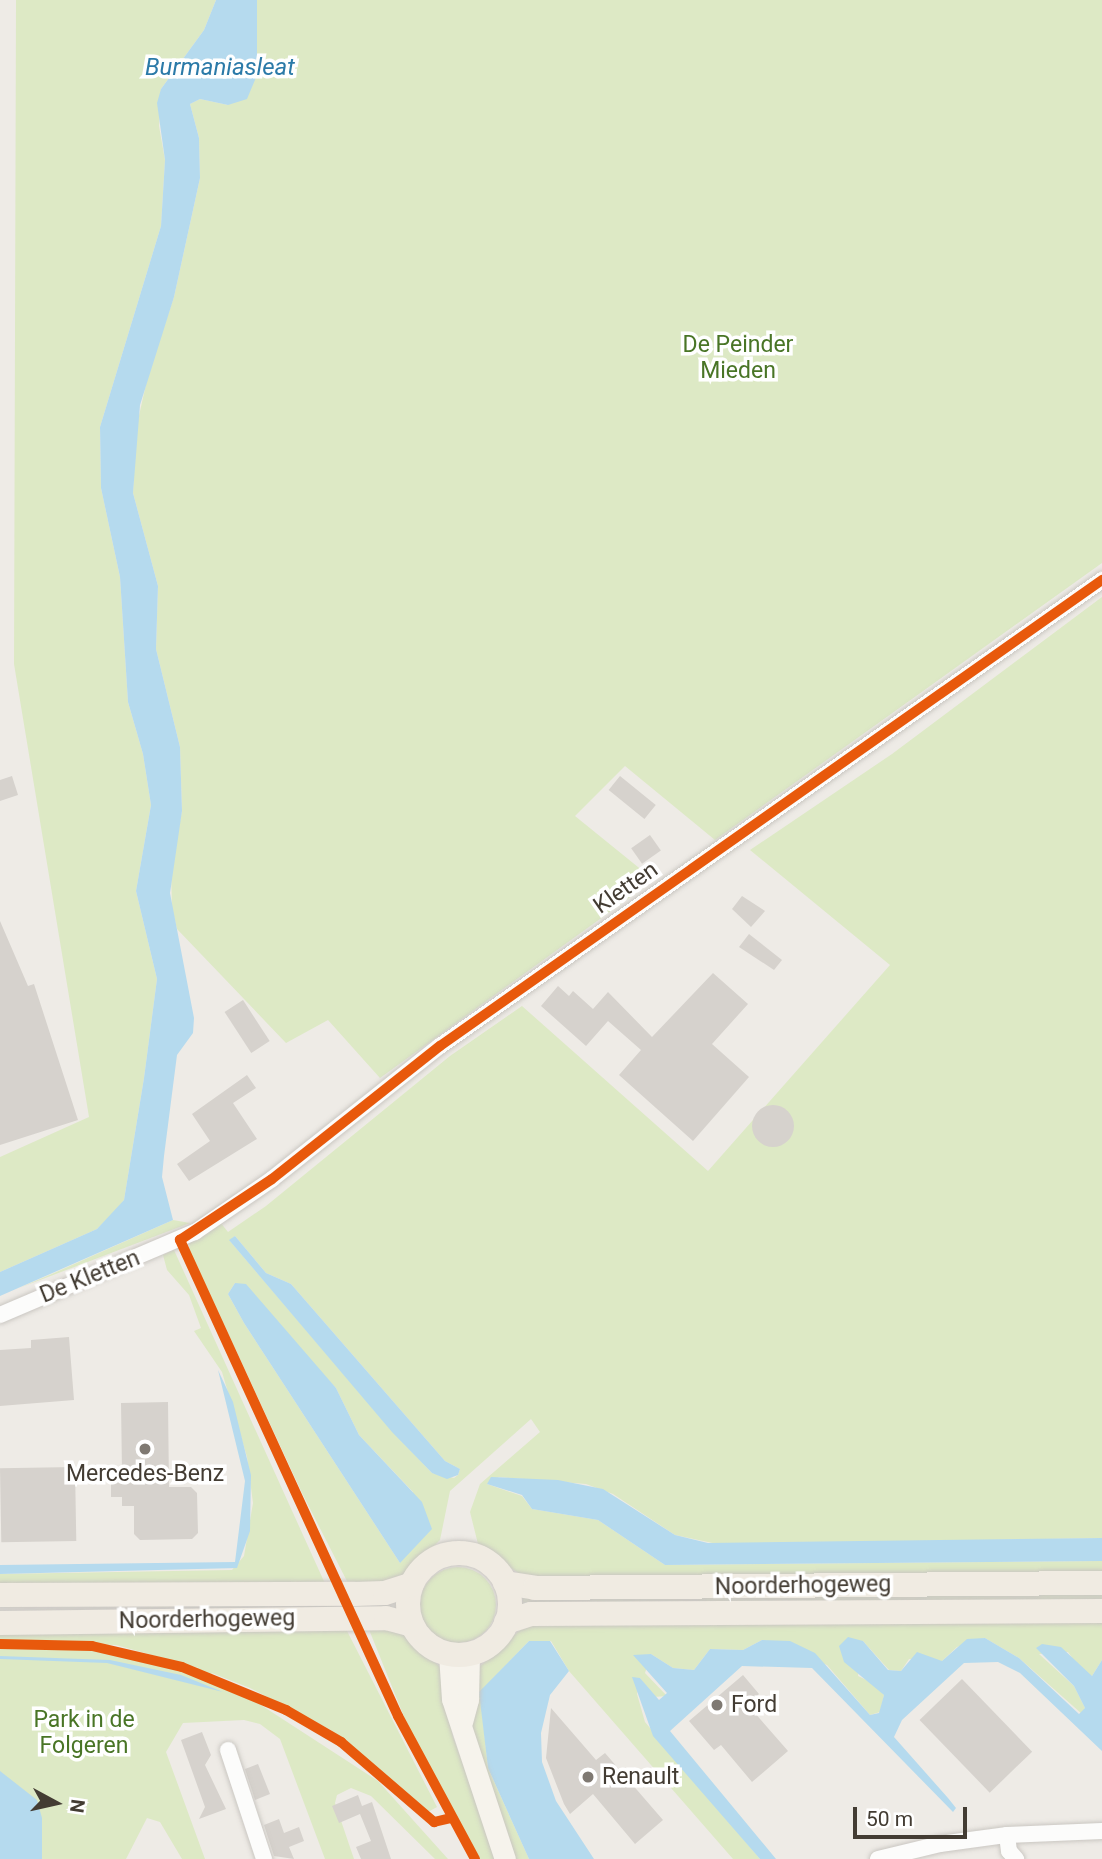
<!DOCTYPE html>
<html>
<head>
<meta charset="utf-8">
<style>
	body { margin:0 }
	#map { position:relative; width:1102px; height:1859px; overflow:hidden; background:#eeebe6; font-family:Roboto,sans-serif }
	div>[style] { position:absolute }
	.green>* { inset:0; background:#dde9c5; transform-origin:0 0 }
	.round { border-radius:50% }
	.water>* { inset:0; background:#b5daee }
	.building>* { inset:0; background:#d6d2cd; transform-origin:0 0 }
	.roads { filter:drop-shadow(0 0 2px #cac7c2) drop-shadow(0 0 2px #cac7c2) }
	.minor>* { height:16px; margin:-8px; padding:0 8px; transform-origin:8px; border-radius:8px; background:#fcfcfb }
	.secondary>* { height:21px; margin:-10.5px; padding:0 10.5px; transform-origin:10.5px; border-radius:10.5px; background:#f6f3ec }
	.primary>* { height:24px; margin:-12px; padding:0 12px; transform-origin:12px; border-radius:12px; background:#f0ebe2 }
	.primary>.ring { margin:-12px; padding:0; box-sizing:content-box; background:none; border:24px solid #f0ebe2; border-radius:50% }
	.cycleway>* { height:10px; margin:-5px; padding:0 5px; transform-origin:5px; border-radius:5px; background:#e8590c }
	.dots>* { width:19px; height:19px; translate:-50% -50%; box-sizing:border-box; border:4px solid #fff; border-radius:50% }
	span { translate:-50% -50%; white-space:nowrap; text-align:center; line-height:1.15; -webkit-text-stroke:7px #fff; paint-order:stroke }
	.park-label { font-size:23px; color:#497526 }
	.street-label { font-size:23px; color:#433c33 }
	.poi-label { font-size:23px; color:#433c33 }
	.left { translate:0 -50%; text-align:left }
	.water-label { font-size:24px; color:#2b7aa8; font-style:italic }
	.north { position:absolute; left:21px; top:1768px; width:70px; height:70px; -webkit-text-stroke:5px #fff; paint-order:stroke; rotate:98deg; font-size:19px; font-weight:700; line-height:28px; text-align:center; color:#433c33 }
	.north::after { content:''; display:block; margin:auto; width:24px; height:32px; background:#433c33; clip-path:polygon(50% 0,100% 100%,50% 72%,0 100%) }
	.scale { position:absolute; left:853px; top:1807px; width:114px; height:32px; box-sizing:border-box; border:4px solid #433c33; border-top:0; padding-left:9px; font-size:21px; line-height:24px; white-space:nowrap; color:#433c33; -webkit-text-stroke:5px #fff; paint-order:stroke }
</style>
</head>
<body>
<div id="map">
	<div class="green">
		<i style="clip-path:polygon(16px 0,216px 0,204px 30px,161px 89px,159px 126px,165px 160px,161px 226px,100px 427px,101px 488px,120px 577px,128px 702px,143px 754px,151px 805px,136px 891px,157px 979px,144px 1078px,124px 1200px,117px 1209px,97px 1229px,0 1272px,0 1157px,89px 1117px,14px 664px)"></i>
		<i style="clip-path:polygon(257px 0,1102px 0,1102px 563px,715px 840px,625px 766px,575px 816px,654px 880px,380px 1078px,328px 1020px,286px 1043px,177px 929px,172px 908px,171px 869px,182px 811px,180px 747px,156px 649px,158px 586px,133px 493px,136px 429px,149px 371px,174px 297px,200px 178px,199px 138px,190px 104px,200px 99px,228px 105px,255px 53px)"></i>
		<i style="clip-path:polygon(evenodd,1102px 597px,1102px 1538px,722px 1545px,675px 1535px,613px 1494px,586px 1484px,499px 1477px,487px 1484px,522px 1496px,532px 1509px,598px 1520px,665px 1565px,1102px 1561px,1102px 1575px,529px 1581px,478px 1544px,470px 1512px,480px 1484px,540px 1432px,531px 1419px,450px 1491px,440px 1540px,400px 1580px,351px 1589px,303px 1495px,189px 1249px,190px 1242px,220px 1222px,228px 1232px,266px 1206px,450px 1056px,522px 1006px,708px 1171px,890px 965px,750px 850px,892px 754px,1102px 597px,235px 1236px,266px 1273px,291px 1284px,445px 1461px,460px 1469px,458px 1475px,454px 1478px,432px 1473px,392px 1431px,230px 1241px,235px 1236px,1102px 597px,235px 1283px,336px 1388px,359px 1435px,413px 1492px,400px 1563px,244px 1323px,228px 1294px,235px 1283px)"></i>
		<i style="clip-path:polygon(173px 1220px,190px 1223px,19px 1288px,54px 1273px)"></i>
		<i style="clip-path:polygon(174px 1250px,327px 1588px,0 1586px,0 1574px,232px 1570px,244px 1556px,253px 1503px,247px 1457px,222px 1372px,194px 1331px,201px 1328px,189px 1295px,167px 1270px,163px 1255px)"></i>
		<i class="round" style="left:420px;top:1567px;width:76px;height:76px"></i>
		<i style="left:1102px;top:1591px;width:11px;height:579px;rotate:90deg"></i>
		<i style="left:332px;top:1600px;width:11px;height:332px;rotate:63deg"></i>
		<i style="clip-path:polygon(1102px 1619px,1102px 1660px,1092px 1676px,1084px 1674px,1068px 1652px,1039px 1654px,1074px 1686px,1085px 1708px,1082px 1714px,1019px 1658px,985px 1638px,957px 1647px,942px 1661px,909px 1659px,901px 1671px,889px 1670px,863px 1641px,858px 1676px,875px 1684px,884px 1695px,880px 1712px,870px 1715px,827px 1665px,762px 1640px,743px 1650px,710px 1649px,694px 1670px,673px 1668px,651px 1654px,645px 1673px,667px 1696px,653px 1697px,640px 1678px,637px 1694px,645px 1722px,760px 1859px,733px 1859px,569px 1671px,551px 1641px,529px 1641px,480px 1692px,488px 1768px,529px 1859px,514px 1859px,477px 1751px,472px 1723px,477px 1669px,529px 1622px)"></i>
		<i style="clip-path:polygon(345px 1627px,437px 1807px,428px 1812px,331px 1730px,250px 1688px,199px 1668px,116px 1645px,0 1641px,0 1631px)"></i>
		<i style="clip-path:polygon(368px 1627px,386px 1627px,405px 1635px,440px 1667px,453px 1737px,499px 1859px,479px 1859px,407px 1724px)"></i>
		<i style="clip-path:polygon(0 1647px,66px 1647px,126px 1654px,238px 1690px,378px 1781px,448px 1859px,435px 1859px,371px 1796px,351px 1788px,337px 1795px,335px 1803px,354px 1859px,325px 1859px,280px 1739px,260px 1724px,244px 1720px,183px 1723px,166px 1752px,205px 1859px,182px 1859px,160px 1822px,147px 1818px,126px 1859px,0 1859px)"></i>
	</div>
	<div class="water">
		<i style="clip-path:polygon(216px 0,257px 0,257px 75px,247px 99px,228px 105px,200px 99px,190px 104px,199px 138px,200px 178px,174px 297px,140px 405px,133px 493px,158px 586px,156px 649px,180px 747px,182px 811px,170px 893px,194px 1018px,193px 1033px,177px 1055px,164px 1156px,162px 1177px,173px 1220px,0 1296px,0 1272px,97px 1229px,124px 1200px,144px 1078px,157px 979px,136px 891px,151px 805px,143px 754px,128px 702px,120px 577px,101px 488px,100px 427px,161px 226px,165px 160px,157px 103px,161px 89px,204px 30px)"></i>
		<i style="clip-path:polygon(235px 1236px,266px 1273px,291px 1284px,445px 1461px,460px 1469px,458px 1475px,447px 1479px,432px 1473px,392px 1432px,229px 1240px)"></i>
		<i style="clip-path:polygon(235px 1283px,246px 1284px,336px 1388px,359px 1435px,422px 1502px,432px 1529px,400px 1563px,244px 1323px,228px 1294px)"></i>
		<i style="clip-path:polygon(218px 1370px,233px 1402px,251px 1475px,250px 1531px,237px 1568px,0 1574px,0 1565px,235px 1562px,245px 1481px)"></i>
		<i style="clip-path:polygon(491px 1477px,558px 1480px,603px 1489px,675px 1535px,708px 1543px,1102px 1538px,1102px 1561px,665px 1565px,598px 1520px,532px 1509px,522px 1495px,487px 1484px)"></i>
		<i style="clip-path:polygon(848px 1637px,863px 1641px,888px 1670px,901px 1671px,917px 1652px,942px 1661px,967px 1639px,985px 1638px,1019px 1658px,1079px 1714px,1085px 1708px,1074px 1686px,1036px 1648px,1042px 1644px,1061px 1647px,1092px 1676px,1102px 1660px,1102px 1751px,1020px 1673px,998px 1662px,964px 1663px,902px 1720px,894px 1737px,948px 1798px,956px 1808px,953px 1812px,812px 1668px,742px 1666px,670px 1731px,776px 1859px,760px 1859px,653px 1736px,632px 1677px,640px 1678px,659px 1700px,667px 1693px,633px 1655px,651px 1654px,673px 1668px,694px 1670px,710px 1649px,743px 1650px,762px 1640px,790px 1641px,815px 1653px,870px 1715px,879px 1713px,884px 1695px,844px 1662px,839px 1646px)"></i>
		<i style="clip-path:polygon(529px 1641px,550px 1641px,569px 1671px,550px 1695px,541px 1733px,542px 1762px,556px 1801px,594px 1859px,529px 1859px,488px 1768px,479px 1692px)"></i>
		<i style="clip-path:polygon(0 1656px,110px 1660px,181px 1675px,223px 1692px,107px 1663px,0 1659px)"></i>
		<i style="clip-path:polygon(0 1771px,37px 1800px,42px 1818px,42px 1859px,0 1859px)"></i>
	</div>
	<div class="building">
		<i style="clip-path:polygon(12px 776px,18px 795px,0 801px,0 780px)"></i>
		<i style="left:620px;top:776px;width:46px;height:18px;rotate:39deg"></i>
		<i style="left:650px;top:835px;width:19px;height:23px;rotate:55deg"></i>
		<i style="clip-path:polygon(742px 896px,765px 911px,751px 927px,732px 909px)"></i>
		<i style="clip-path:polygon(0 921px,28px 986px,34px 984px,78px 1120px,0 1145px)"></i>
		<i style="clip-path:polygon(749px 934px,782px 960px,774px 970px,739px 947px)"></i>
		<i style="clip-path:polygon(713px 973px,748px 1004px,712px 1044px,749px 1077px,693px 1141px,619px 1075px,641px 1050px,608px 1021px,586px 1046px,541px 1006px,558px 986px,569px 996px,573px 991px,593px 1009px,608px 992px,652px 1037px)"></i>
		<i style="left:243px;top:1000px;width:49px;height:22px;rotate:57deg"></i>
		<i style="clip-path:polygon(247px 1075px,256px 1088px,233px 1103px,257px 1139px,189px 1181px,177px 1164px,210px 1141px,192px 1114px)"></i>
		<i class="round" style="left:752px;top:1105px;width:42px;height:42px"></i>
		<i style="clip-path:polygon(69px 1337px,74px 1400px,0 1406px,0 1350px,31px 1348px,31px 1340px)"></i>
		<i style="clip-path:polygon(168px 1402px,169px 1487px,191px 1487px,197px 1493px,198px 1533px,192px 1539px,140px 1540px,134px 1534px,134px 1506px,122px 1506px,122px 1497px,111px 1497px,111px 1472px,122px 1472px,121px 1403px)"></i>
		<i style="left:75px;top:1467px;width:74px;height:75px;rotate:89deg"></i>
		<i style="clip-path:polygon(743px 1675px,759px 1694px,752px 1701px,758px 1709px,754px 1712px,788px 1751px,752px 1782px,721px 1745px,714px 1750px,689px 1721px)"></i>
		<i style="left:962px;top:1679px;width:101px;height:59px;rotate:46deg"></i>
		<i style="clip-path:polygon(551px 1708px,596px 1760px,605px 1753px,663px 1820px,635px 1844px,593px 1794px,570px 1814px,564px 1804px,546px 1758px)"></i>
		<i style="clip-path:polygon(202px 1732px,211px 1755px,205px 1765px,226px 1809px,199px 1819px,205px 1807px,181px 1740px)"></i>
		<i style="clip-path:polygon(258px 1764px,270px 1794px,255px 1800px,245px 1769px)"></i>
		<i style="clip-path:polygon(358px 1795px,362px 1806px,372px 1802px,391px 1859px,361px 1859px,356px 1847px,371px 1841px,360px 1814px,339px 1823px,332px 1806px)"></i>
		<i style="clip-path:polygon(279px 1819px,284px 1833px,299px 1827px,304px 1841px,289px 1847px,294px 1859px,274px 1856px,264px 1825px)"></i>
	</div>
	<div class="roads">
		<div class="minor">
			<i style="left:0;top:1315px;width:212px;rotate:-23.1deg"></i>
			<i style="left:195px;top:1232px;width:93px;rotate:-34.5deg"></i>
			<i style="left:272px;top:1179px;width:214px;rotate:-38.4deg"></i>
			<i style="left:440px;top:1046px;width:810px;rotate:-35.14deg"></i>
			<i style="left:228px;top:1750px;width:115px;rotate:71.7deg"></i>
			<i style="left:1007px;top:1835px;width:16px;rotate:83deg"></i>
			<i style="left:1009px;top:1851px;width:11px;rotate:49deg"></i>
			<i style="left:878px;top:1859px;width:64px;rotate:-13.6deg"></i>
			<i style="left:940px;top:1844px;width:68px;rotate:-7.7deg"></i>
			<i style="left:1007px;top:1835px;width:95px;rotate:-2.4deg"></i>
		</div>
		<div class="secondary">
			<i style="left:449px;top:1654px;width:45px;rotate:86.2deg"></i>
			<i style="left:452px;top:1699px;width:169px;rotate:71.7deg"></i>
			<i style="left:462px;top:1722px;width:24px;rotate:-75deg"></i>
			<i style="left:468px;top:1699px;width:45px;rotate:-88.7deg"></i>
		</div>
		<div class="primary">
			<i class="ring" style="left:408px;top:1553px;width:78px;height:78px"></i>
			<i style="left:505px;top:1583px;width:30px;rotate:9deg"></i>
			<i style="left:535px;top:1588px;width:567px;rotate:-0.51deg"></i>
			<i style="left:0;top:1595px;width:354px;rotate:-0.2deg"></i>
			<i style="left:354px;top:1594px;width:31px;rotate:-2deg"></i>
			<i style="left:385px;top:1593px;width:28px;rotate:-18deg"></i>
			<i style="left:506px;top:1622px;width:26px;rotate:-18deg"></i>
			<i style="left:531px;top:1614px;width:571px;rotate:-0.3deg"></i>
			<i style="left:0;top:1623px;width:386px;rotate:-0.7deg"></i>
			<i style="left:386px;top:1618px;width:27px;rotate:15deg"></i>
		</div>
	</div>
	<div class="cycleway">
		<i style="left:0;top:1644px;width:92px;rotate:1.2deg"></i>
		<i style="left:92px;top:1646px;width:92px;rotate:13.1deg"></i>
		<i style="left:182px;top:1667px;width:113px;rotate:22.5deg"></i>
		<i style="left:286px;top:1710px;width:64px;rotate:30.2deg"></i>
		<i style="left:341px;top:1742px;width:123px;rotate:40.7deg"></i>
		<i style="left:434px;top:1822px;width:18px;rotate:-13deg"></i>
		<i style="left:475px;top:1859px;width:162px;rotate:-118.3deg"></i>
		<i style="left:398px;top:1716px;width:524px;rotate:-114.61deg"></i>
		<i style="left:180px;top:1240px;width:110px;rotate:-33.5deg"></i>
		<i style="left:272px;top:1179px;width:214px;rotate:-38.4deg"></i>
		<i style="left:440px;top:1046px;width:810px;rotate:-35.14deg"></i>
	</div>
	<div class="dots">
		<i style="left:145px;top:1449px;background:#7f7972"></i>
		<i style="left:717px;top:1705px;background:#7f7972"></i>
		<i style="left:588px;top:1777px;background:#7f7972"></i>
	</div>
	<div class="park-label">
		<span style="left:738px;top:358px">De Peinder<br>Mieden</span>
		<span style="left:84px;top:1733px">Park in de<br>Folgeren</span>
	</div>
	<div class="street-label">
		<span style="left:626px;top:888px;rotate:-35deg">Kletten</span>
		<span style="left:90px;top:1277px;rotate:-22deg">De Kletten</span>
		<span style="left:803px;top:1586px;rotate:-1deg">Noorderhogeweg</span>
		<span style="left:207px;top:1620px;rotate:-1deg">Noorderhogeweg</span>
	</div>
	<div class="poi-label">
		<span style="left:145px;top:1474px">Mercedes-Benz</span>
		<span class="left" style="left:731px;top:1705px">Ford</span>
		<span class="left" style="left:602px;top:1777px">Renault</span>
	</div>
	<div class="water-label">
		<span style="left:220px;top:68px">Burmaniasleat</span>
	</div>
	<div class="north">N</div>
	<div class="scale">50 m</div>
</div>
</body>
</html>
